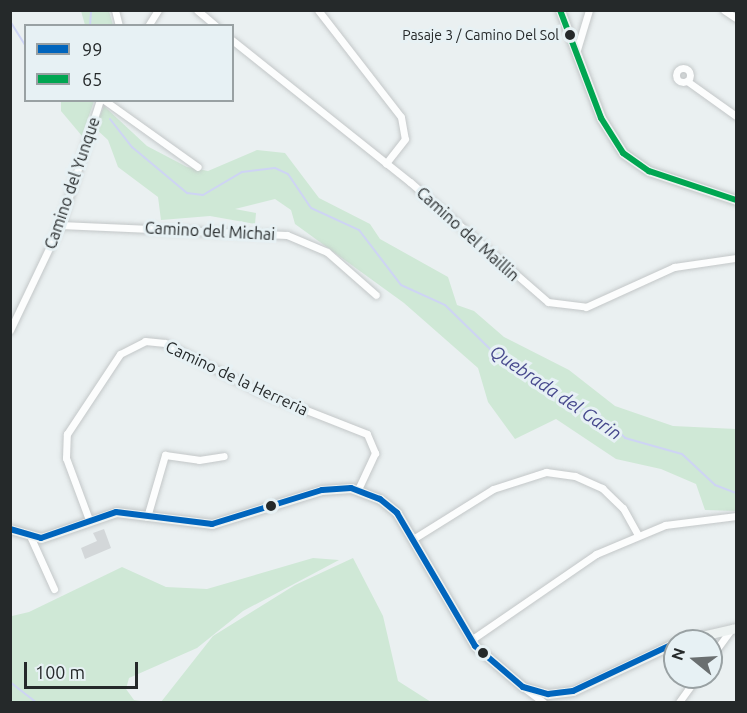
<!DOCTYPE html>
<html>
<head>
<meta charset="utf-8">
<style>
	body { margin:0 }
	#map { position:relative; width:747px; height:713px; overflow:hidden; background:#eaf0f1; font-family:Ubuntu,sans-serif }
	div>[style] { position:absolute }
	.green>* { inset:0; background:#cfe8d6 }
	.stream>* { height:2px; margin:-1px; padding:0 1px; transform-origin:1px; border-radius:1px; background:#ced4f4 }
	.building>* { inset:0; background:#d3d7d9 }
	.roads { filter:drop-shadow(0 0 2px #c3c7c8) drop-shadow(0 0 2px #c3c7c8) }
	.street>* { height:7px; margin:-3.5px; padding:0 3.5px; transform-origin:3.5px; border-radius:3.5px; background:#fcfdfd }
	.street>.ring { margin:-3.5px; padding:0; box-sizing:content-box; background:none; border:7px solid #fcfdfd; border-radius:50% }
	.secondary>* { height:9px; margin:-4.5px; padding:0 4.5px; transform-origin:4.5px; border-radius:4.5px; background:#edf2f1 }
	.bus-1>* { height:6px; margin:-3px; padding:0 3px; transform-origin:3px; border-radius:3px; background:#0065bd }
	.bus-2>* { height:6px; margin:-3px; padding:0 3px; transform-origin:3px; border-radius:3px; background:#00a651 }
	.dots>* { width:16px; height:16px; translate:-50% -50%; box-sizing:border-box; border:3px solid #e7f1f4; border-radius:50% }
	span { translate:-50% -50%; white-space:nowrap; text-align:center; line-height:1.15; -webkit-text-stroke:6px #e7f1f4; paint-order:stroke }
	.bus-label { font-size:14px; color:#25292a }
	.right { translate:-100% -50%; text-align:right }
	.street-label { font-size:16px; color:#25292a }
	.water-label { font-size:18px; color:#47498d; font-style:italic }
	.frame { position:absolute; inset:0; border:12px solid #25292a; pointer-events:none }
	.legend { position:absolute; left:24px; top:24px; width:210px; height:78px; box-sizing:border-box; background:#e7f1f4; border:2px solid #99a1a3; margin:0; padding:8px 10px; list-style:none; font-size:18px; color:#25292a }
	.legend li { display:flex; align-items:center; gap:12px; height:30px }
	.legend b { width:30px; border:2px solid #99a1a3 }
	.north { position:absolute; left:663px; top:629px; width:60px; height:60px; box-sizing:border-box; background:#e7f1f4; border:2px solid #99a1a3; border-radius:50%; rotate:288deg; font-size:16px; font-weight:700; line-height:24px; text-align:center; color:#25292a }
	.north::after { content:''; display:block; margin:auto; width:21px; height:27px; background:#6a6f70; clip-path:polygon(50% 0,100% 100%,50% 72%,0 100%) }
	.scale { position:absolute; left:24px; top:662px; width:114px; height:27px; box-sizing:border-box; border:3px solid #25292a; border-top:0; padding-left:8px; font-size:18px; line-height:21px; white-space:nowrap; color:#25292a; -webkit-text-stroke:4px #e7f1f4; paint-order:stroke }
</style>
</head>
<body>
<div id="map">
	<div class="green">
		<i style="clip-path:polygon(81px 11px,109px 11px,113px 25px,85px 25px)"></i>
		<i style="clip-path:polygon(61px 101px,94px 101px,82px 136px,61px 111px)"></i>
		<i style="clip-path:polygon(104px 106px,147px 146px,187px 167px,208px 171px,257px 150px,285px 153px,319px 198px,370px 224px,380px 239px,448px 277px,457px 305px,474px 311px,504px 337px,569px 370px,615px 406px,673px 426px,736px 429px,736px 511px,705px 510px,696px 484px,661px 469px,616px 459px,556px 419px,515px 439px,488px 402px,478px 368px,404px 303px,295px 224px,291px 210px,275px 199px,235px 209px,256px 213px,255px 224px,210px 216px,161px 220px,158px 197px,118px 167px,108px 140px,95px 128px)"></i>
		<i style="clip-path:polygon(313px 558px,339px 560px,243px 611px,197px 648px,129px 678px,126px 689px,134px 700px,148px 702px,11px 702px,11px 610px,12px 616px,29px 612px,122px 567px,166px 587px,207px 589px)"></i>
		<i style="clip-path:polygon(353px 558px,383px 616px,398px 681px,431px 702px,161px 702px,213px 636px,295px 585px)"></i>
	</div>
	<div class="stream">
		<i style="left:10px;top:21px;width:31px;rotate:58deg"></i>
		<i style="left:90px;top:26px;width:16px;rotate:-86deg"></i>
		<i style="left:110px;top:119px;width:36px;rotate:52deg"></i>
		<i style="left:132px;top:147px;width:72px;rotate:39.9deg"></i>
		<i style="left:187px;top:193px;width:16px;rotate:7deg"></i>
		<i style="left:203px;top:195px;width:45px;rotate:-30.5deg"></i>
		<i style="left:242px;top:172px;width:33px;rotate:-7deg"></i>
		<i style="left:275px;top:168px;width:14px;rotate:25deg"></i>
		<i style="left:288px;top:174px;width:41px;rotate:55.9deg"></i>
		<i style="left:311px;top:208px;width:53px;rotate:24.6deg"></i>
		<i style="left:359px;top:230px;width:69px;rotate:52.6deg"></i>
		<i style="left:401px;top:285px;width:48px;rotate:24.4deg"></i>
		<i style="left:445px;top:305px;width:63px;rotate:44.4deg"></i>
		<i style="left:490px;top:349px;width:93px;rotate:34.5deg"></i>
		<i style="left:567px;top:402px;width:35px;rotate:22deg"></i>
		<i style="left:599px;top:415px;width:35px;rotate:41deg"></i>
		<i style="left:625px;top:438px;width:59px;rotate:15.7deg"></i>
		<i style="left:682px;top:454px;width:45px;rotate:43.2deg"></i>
		<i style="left:715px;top:485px;width:22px;rotate:21deg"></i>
		<i style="left:10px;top:682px;width:33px;rotate:38deg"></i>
	</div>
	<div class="building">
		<i style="clip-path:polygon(104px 529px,111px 548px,85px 559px,81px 548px,97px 541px,93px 533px)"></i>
	</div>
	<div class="roads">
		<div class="street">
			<i style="left:115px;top:10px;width:16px;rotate:76deg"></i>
			<i style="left:197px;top:10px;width:25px;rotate:40deg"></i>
			<i style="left:318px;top:10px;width:135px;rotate:52.2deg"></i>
			<i style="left:401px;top:117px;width:22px;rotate:80deg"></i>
			<i style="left:405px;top:139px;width:31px;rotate:128deg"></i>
			<i style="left:724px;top:10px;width:14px;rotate:34deg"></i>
			<i style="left:148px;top:26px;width:19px;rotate:-58deg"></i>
			<i style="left:232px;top:40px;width:228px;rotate:38.6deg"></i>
			<i style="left:410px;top:182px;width:183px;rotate:41deg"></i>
			<i style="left:548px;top:302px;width:38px;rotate:7deg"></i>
			<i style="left:586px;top:307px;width:97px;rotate:-24.4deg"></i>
			<i style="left:674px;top:267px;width:63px;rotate:-8.3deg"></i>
			<i style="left:576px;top:53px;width:45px;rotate:-73.2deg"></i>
			<i class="ring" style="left:676px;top:68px;width:7px;height:7px"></i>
			<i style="left:687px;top:81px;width:60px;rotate:35.5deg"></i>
			<i style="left:104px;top:100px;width:115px;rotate:35.5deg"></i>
			<i style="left:60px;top:225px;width:227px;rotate:2.5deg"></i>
			<i style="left:287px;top:235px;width:43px;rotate:23deg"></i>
			<i style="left:327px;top:252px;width:65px;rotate:41.3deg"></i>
			<i style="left:10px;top:330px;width:116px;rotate:-64.5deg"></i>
			<i style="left:60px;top:225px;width:131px;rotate:-72.3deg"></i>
			<i style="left:88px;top:517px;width:63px;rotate:-110.4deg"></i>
			<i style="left:66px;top:458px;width:24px;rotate:-88deg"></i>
			<i style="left:67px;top:434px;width:96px;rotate:-56.5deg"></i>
			<i style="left:120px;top:354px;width:28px;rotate:-27deg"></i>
			<i style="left:145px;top:341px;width:20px;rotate:6deg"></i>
			<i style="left:165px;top:343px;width:105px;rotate:27.3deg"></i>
			<i style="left:258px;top:391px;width:117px;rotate:21.5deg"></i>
			<i style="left:367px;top:434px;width:21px;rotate:67deg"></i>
			<i style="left:375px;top:453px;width:40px;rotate:115deg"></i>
			<i style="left:147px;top:517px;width:65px;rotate:-73.8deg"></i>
			<i style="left:165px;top:455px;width:34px;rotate:8deg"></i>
			<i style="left:199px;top:460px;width:25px;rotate:-9deg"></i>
			<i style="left:31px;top:538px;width:56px;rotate:65.7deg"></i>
			<i style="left:413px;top:539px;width:94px;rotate:-32deg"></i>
			<i style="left:493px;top:489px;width:56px;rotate:-17.8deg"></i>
			<i style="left:546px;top:472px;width:29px;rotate:8deg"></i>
			<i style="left:575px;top:476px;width:30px;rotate:24deg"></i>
			<i style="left:602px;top:488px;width:29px;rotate:44deg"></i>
			<i style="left:623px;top:508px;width:31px;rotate:61deg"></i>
			<i style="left:471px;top:640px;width:152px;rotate:-34.5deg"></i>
			<i style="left:596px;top:554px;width:75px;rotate:-22.8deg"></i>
			<i style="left:665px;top:525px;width:72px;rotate:-7.2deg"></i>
			<i style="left:711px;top:657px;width:36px;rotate:-54deg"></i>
			<i style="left:527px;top:690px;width:20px;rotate:37deg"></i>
			<i style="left:679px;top:702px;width:31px;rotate:-54deg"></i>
		</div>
		<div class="secondary">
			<i style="left:560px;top:10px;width:116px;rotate:69.2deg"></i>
			<i style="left:601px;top:118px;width:41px;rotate:57.8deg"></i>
			<i style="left:623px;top:153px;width:32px;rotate:35deg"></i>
			<i style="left:649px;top:171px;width:92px;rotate:18.4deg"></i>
			<i style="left:10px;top:529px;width:32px;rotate:16deg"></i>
			<i style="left:41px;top:538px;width:79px;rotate:-19.1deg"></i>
			<i style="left:116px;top:512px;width:97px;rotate:7.1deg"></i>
			<i style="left:212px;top:524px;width:115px;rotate:-17.2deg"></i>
			<i style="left:322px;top:490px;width:29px;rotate:-4deg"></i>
			<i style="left:351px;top:488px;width:31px;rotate:21deg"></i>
			<i style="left:380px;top:499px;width:22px;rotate:39deg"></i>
			<i style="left:397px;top:513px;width:154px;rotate:59.6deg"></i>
			<i style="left:475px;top:646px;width:63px;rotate:40.5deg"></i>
			<i style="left:523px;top:687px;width:26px;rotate:16deg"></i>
			<i style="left:548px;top:694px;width:25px;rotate:-7deg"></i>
			<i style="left:573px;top:691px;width:113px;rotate:-25.2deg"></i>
			<i style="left:680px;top:641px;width:57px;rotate:-13.1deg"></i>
		</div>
	</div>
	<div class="bus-1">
		<i style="left:10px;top:529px;width:32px;rotate:16deg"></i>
		<i style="left:41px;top:538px;width:79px;rotate:-19.1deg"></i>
		<i style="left:116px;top:512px;width:97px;rotate:7.1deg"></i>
		<i style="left:212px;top:524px;width:115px;rotate:-17.2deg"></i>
		<i style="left:322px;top:490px;width:29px;rotate:-4deg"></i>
		<i style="left:351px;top:488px;width:31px;rotate:21deg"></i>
		<i style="left:380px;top:499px;width:22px;rotate:39deg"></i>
		<i style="left:397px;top:513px;width:154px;rotate:59.6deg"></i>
		<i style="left:475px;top:646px;width:63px;rotate:40.5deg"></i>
		<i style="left:523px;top:687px;width:26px;rotate:16deg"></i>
		<i style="left:548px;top:694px;width:25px;rotate:-7deg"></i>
		<i style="left:573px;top:691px;width:113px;rotate:-25.2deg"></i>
	</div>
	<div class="bus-2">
		<i style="left:560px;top:10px;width:116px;rotate:69.2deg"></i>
		<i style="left:601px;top:118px;width:41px;rotate:57.8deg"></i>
		<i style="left:623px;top:153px;width:32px;rotate:35deg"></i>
		<i style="left:649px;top:171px;width:92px;rotate:18.4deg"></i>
	</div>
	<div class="dots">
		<i style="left:570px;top:35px;background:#25292a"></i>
		<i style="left:271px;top:506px;background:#25292a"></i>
		<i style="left:483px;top:653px;background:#25292a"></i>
	</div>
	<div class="bus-label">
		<span class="right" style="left:559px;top:35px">Pasaje 3 / Camino Del Sol</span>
	</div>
	<div class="street-label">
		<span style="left:72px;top:183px;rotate:-71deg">Camino del Yunque</span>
		<span style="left:210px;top:231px;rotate:3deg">Camino del Michai</span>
		<span style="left:468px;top:234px;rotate:42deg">Camino del Maillin</span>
		<span style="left:237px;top:378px;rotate:25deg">Camino de la Herreria</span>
	</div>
	<div class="water-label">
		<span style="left:556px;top:392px;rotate:34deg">Quebrada del Garin</span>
	</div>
	<div class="frame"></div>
	<ul class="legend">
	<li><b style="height:8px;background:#0065bd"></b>99</li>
	<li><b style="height:8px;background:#00a651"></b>65</li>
	</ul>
	<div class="north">N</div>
	<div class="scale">100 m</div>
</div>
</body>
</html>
